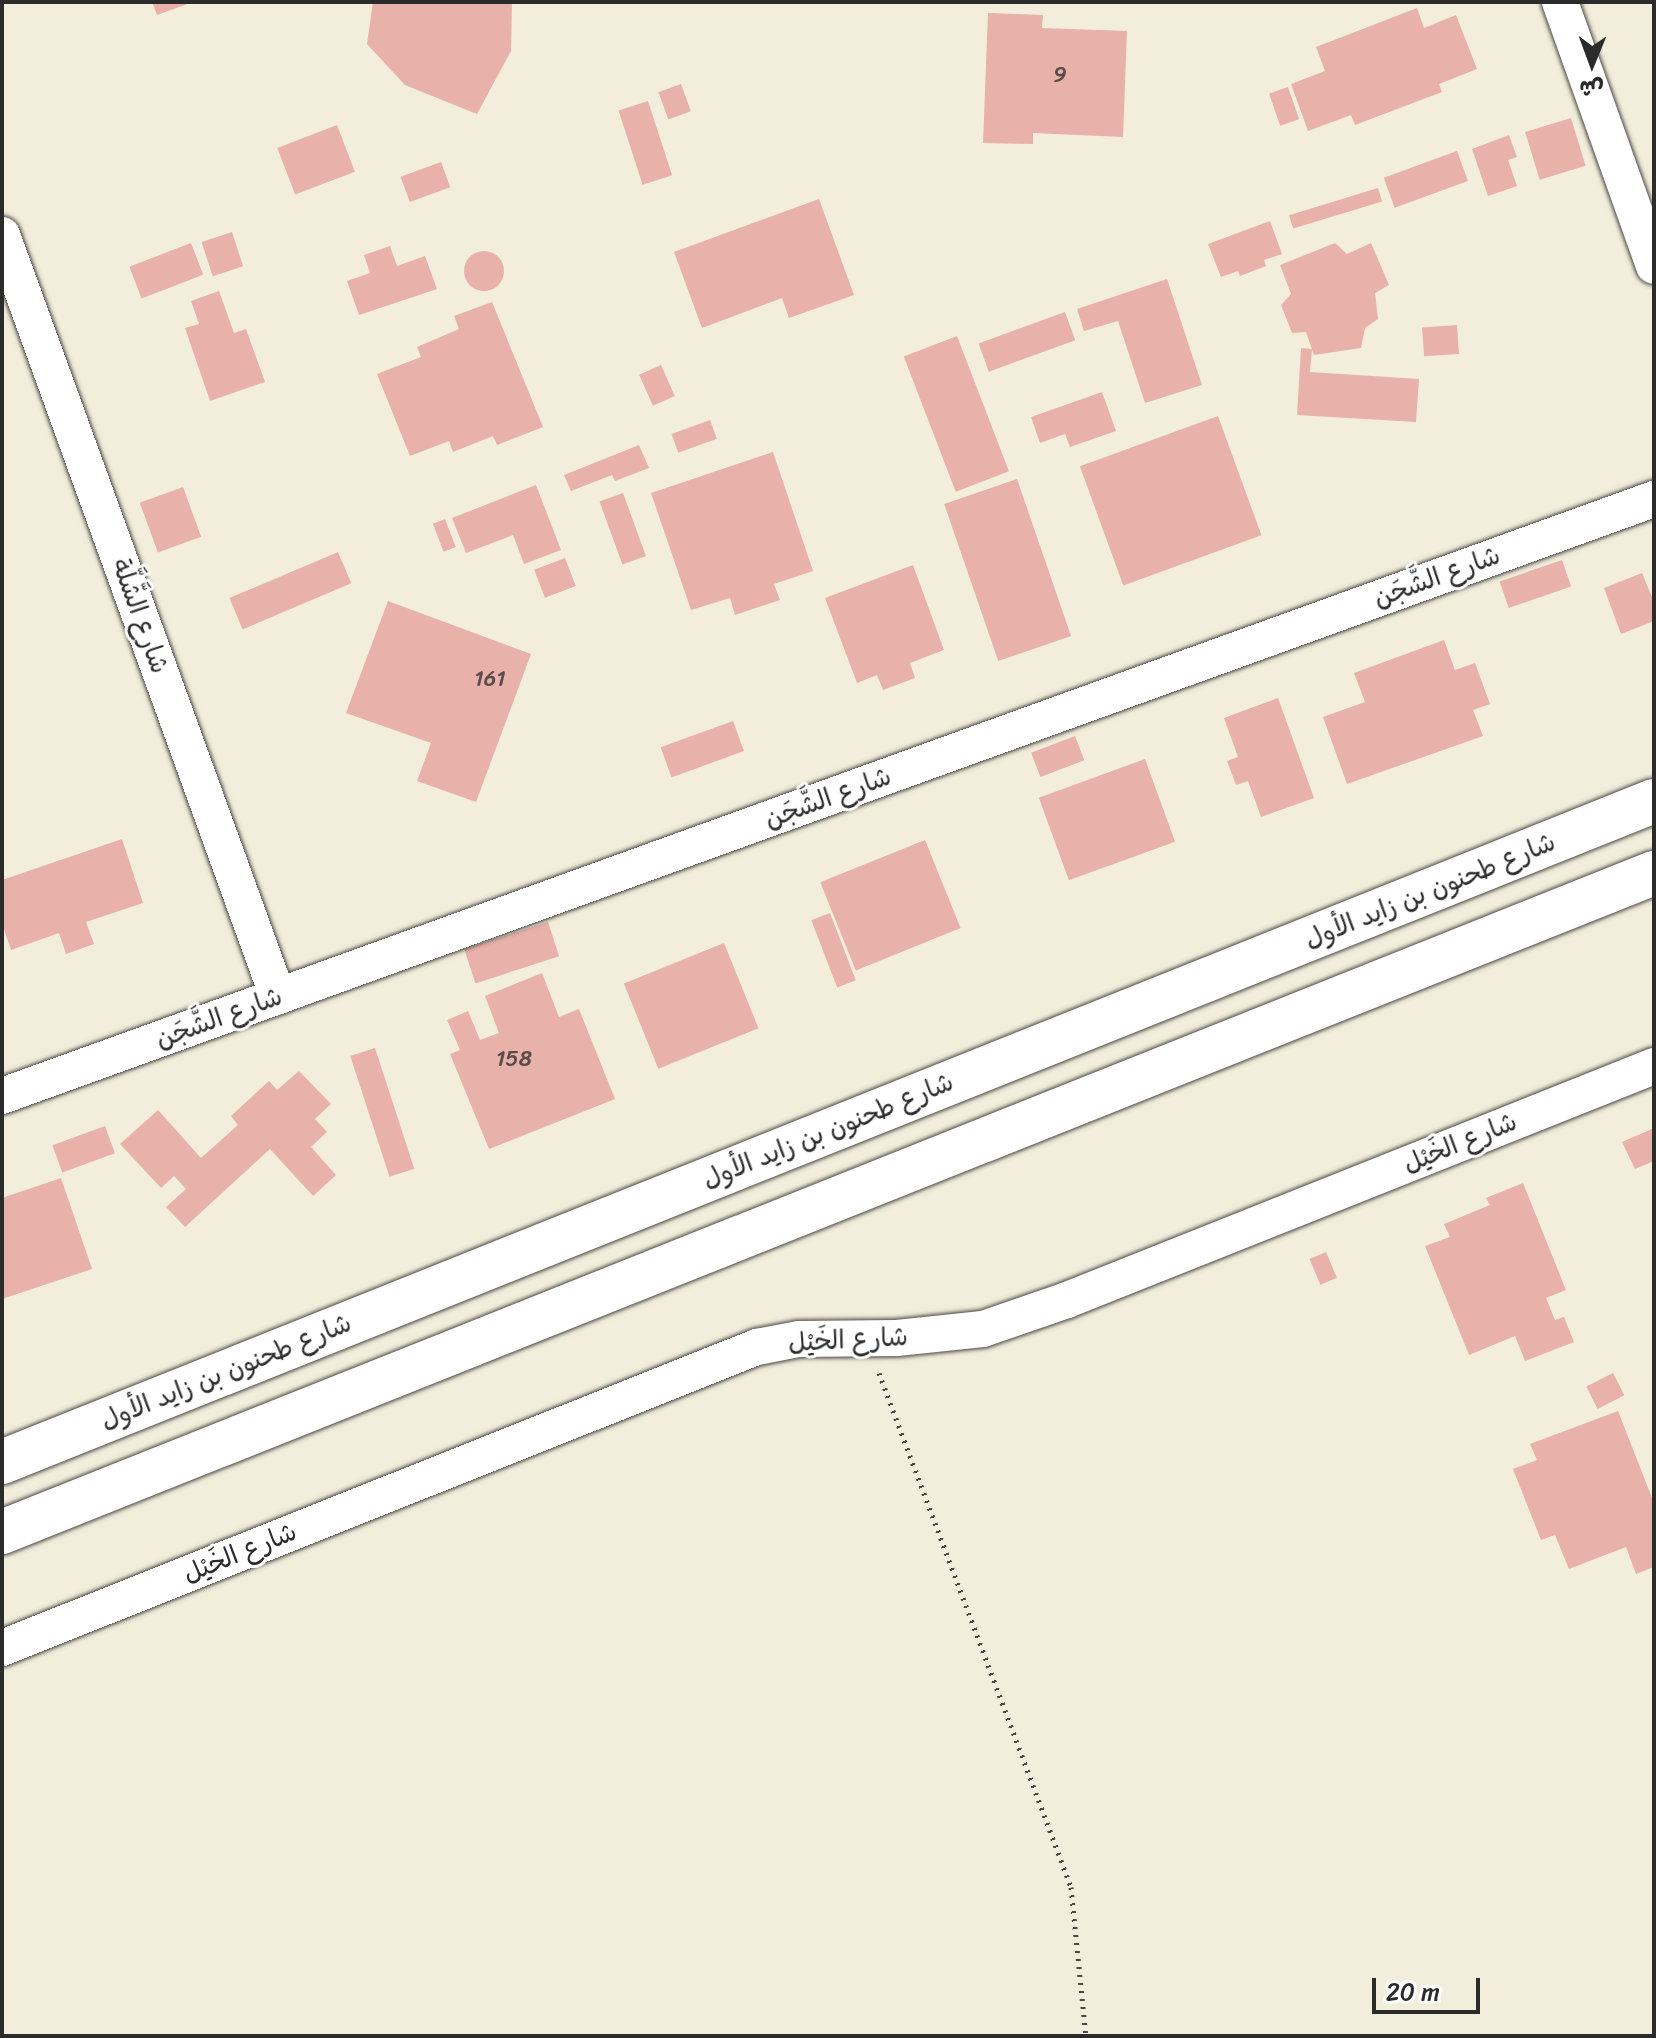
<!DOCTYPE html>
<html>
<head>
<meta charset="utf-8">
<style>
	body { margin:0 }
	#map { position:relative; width:1656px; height:2038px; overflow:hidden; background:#f3eedb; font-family:Sriracha,"Playpen Sans Arabic",sans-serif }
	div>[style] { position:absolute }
	.building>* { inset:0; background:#e8b1aa; transform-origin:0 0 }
	.round { border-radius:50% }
	.path>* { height:5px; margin-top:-2.5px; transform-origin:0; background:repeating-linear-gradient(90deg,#494845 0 2px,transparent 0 8px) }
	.roads { filter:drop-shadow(0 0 2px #494845) drop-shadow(0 0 2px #494845) }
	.minor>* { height:36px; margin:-18px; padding:0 18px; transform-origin:18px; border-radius:18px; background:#fff }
	.tertiary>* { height:44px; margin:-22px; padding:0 22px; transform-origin:22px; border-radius:22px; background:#fff }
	span { translate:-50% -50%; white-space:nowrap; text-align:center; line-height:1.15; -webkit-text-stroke:6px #fff; paint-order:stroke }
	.number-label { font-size:22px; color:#5a4c4b }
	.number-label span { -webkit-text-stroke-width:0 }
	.street-label { font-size:26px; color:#2b2b2b }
	.frame { position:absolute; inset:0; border:4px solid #2b2b2b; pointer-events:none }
	.north { position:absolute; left:1552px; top:24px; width:80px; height:80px; -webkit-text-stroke:6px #fff; paint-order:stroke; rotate:181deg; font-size:22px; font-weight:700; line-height:32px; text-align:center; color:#2b2b2b }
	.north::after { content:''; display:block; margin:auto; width:28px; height:36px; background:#2b2b2b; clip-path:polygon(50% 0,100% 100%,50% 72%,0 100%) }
	.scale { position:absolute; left:1372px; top:1978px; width:108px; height:36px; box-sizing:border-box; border:4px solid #2b2b2b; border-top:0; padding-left:10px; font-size:24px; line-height:28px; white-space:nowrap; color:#2b2b2b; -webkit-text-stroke:6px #fff; paint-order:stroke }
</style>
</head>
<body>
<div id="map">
	<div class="building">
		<i style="clip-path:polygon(152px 2px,193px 2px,157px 15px)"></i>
		<i style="clip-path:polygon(373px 2px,512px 2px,511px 51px,477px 114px,405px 85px,367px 44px)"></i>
		<i style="clip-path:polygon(1417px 8px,1424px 28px,1456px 15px,1477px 69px,1439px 84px,1442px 92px,1355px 125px,1351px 115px,1308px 131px,1291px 84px,1325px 71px,1316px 47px)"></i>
		<i style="clip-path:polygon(988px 13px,1043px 15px,1042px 28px,1127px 31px,1123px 137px,1033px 133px,1033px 144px,983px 143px)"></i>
		<i style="left:681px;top:84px;width:29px;height:24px;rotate:70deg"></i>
		<i style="left:1288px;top:87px;width:34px;height:20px;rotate:71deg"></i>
		<i style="left:648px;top:101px;width:78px;height:31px;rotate:72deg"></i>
		<i style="left:1571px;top:118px;width:50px;height:48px;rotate:73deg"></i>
		<i style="left:337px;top:125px;width:50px;height:64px;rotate:69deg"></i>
		<i style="clip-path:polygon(1509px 135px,1517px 157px,1508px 160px,1517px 186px,1488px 196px,1472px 149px)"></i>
		<i style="left:1457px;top:151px;width:32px;height:78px;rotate:70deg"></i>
		<i style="left:441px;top:162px;width:27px;height:43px;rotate:70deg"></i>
		<i style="left:1378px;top:188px;width:14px;height:93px;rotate:73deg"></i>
		<i style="clip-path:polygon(819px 199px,854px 295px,789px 318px,782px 298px,702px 328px,674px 252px)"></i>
		<i style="clip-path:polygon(1270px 221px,1282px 254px,1264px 260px,1266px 266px,1240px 276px,1238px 271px,1221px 277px,1208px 244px)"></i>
		<i style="left:232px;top:232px;width:36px;height:32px;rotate:72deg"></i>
		<i style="left:191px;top:243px;width:34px;height:66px;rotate:69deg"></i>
		<i style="clip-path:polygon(1335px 243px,1347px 254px,1371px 243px,1389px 285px,1375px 293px,1378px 319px,1365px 328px,1361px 348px,1314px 355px,1306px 332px,1292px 333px,1281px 305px,1291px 294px,1280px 265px)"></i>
		<i style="clip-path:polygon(390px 246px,397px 266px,425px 256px,437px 289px,359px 315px,347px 281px,370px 273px,364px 255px)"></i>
		<i class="round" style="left:464px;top:251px;width:40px;height:40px"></i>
		<i style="clip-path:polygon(1167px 279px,1202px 385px,1145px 403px,1118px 321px,1084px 331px,1077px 309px)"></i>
		<i style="clip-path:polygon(219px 291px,234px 333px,246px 329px,265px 382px,210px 401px,185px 328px,199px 324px,191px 301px)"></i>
		<i style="clip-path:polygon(492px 302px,543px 427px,497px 445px,493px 436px,453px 452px,449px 441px,410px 456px,377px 374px,421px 357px,417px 347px,459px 329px,454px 316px)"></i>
		<i style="left:1065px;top:312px;width:30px;height:92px;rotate:70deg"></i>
		<i style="left:1457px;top:325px;width:29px;height:35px;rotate:86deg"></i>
		<i style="left:957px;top:336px;width:145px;height:57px;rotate:69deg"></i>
		<i style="clip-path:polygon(1301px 348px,1312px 349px,1310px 372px,1419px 379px,1416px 422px,1297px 415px)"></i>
		<i style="left:661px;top:365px;width:34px;height:24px;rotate:66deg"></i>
		<i style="clip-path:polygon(1102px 392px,1116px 431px,1070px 447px,1065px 434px,1040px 443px,1031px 417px)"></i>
		<i style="left:1218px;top:416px;width:127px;height:147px;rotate:70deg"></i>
		<i style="left:710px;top:420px;width:20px;height:41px;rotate:70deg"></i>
		<i style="clip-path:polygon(639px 445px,649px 468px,615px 481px,612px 475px,571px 491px,564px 475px)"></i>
		<i style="clip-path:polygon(773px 452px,813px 571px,774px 584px,780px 600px,735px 615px,730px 598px,691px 610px,651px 493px)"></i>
		<i style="left:1017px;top:479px;width:166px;height:77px;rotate:71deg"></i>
		<i style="clip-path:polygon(536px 485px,561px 550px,524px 564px,513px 535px,466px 553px,452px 518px)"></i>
		<i style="left:183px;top:487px;width:53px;height:46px;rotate:70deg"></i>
		<i style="left:623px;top:493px;width:67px;height:25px;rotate:70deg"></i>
		<i style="left:445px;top:519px;width:30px;height:13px;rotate:69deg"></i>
		<i style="left:338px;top:552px;width:34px;height:118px;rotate:67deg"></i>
		<i style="left:565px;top:558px;width:30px;height:33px;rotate:69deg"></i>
		<i style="left:1562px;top:560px;width:28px;height:66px;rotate:71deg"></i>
		<i style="clip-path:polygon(913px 565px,944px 650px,910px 663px,915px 678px,883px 690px,877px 675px,857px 683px,825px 598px)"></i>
		<i style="clip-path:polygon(1642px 573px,1654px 602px,1654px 621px,1621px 634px,1604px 588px)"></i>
		<i style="clip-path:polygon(388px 601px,531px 654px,476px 802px,417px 781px,431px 743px,346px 713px)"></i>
		<i style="clip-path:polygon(1444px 640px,1455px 670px,1475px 663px,1490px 704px,1473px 710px,1483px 736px,1347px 784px,1323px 717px,1365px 702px,1354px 673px)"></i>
		<i style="clip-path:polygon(1278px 698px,1314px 798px,1261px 817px,1248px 781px,1236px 785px,1227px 761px,1238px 757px,1224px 718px)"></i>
		<i style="left:733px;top:721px;width:32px;height:77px;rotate:70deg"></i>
		<i style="left:1075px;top:736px;width:26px;height:47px;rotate:69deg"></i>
		<i style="left:1145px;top:759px;width:88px;height:113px;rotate:70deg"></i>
		<i style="clip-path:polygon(122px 839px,143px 903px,86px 922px,94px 944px,66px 954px,59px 933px,11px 950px,2px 923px,2px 880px)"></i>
		<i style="left:925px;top:840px;width:95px;height:113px;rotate:68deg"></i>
		<i style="left:830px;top:913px;width:72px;height:20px;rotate:69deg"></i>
		<i style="left:548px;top:922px;width:36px;height:88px;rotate:72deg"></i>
		<i style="left:724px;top:943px;width:92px;height:108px;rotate:68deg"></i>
		<i style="clip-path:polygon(542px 973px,559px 1017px,579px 1009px,615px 1099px,489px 1149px,450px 1054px,460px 1050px,447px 1020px,468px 1011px,480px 1040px,499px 1033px,485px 996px)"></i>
		<i style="left:375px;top:1048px;width:127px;height:26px;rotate:72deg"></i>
		<i style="clip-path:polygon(299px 1071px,331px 1104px,315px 1119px,327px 1132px,311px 1147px,336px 1175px,313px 1196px,270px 1149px,185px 1227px,166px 1207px,186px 1189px,174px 1176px,161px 1188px,120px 1144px,158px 1110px,201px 1158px,238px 1125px,231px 1116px,269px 1081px,277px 1090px)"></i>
		<i style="left:105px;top:1126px;width:29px;height:56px;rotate:70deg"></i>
		<i style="clip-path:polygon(1654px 1128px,1654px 1161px,1635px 1169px,1622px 1142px)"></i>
		<i style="clip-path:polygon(61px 1178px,92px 1269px,2px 1299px,2px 1198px)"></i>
		<i style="clip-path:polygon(1523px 1183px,1566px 1290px,1546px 1298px,1555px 1320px,1564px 1317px,1574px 1342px,1525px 1361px,1515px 1336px,1469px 1355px,1425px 1246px,1450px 1237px,1444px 1224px,1490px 1205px,1486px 1198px)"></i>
		<i style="left:1326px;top:1252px;width:28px;height:18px;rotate:67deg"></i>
		<i style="left:1613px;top:1373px;width:25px;height:30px;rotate:63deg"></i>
		<i style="clip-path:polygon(1618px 1411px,1654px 1503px,1654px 1567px,1636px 1574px,1626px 1547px,1569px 1569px,1555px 1535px,1541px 1540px,1513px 1469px,1537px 1460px,1530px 1444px)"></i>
	</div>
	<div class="path">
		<i style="left:879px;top:1373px;width:549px;rotate:69.52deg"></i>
		<i style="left:1071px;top:1887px;width:150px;rotate:84.3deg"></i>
	</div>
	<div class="roads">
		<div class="minor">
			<i style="left:1560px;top:2px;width:280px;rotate:70.4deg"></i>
			<i style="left:2px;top:235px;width:810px;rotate:70.09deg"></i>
			<i style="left:2px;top:1096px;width:1757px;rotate:-19.87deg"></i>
			<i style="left:2px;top:1648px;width:813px;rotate:-21.74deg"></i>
			<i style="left:757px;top:1347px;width:43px;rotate:-10.8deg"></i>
			<i style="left:799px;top:1339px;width:98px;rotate:-0.6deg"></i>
			<i style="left:897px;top:1338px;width:86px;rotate:-6deg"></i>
			<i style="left:983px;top:1329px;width:89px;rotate:-19deg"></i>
			<i style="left:1067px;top:1300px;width:632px;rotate:-21.73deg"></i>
		</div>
		<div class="tertiary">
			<i style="left:2px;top:1462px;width:1779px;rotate:-21.81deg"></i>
			<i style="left:2px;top:1532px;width:1779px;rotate:-21.75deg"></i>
		</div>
	</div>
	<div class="number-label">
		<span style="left:1060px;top:75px">9</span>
		<span style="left:490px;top:679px">161</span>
		<span style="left:514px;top:1059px">158</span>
	</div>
	<div class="street-label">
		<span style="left:1437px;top:577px;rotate:-20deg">شارع الشَّجَن</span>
		<span style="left:140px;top:616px;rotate:70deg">شارع الشَّلَّة</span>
		<span style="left:828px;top:798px;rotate:-20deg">شارع الشَّجَن</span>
		<span style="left:1430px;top:891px;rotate:-22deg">شارع طحنون بن زايد الأول</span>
		<span style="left:219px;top:1018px;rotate:-20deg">شارع الشَّجَن</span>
		<span style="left:828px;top:1131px;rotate:-22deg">شارع طحنون بن زايد الأول</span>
		<span style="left:1460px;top:1143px;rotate:-22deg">شارع الخَيْل</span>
		<span style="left:848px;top:1340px;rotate:-3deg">شارع الخَيْل</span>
		<span style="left:226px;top:1372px;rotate:-22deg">شارع طحنون بن زايد الأول</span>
		<span style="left:240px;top:1553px;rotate:-22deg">شارع الخَيْل</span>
	</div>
	<div class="frame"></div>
	<div class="north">ش</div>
	<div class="scale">20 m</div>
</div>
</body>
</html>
